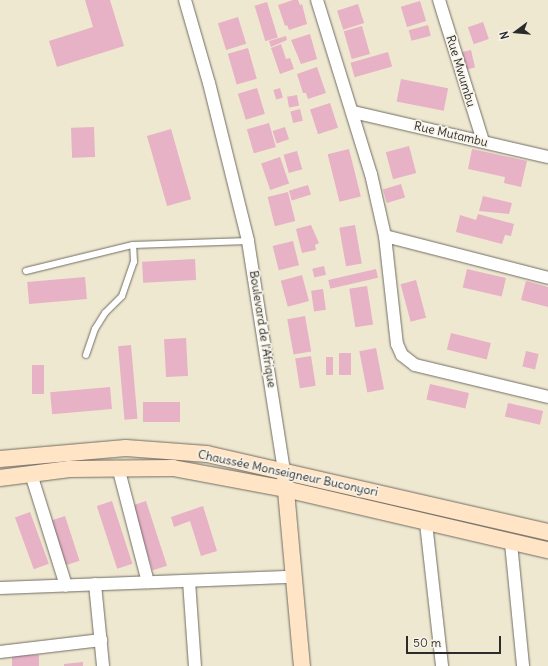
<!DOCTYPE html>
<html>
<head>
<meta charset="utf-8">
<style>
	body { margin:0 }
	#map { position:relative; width:548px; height:666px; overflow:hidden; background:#efe8d0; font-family:Delius,sans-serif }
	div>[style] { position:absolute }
	.building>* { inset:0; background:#e7b1c6; transform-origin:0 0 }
	.roads { filter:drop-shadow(0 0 1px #706d65) drop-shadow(0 0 1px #706d65) }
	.lane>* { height:6px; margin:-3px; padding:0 3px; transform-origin:3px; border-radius:3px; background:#fff }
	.street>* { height:12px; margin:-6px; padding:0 6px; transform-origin:6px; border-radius:6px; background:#fff }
	.secondary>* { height:16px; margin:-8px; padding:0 8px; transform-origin:8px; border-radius:8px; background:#ffe4c6 }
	span { translate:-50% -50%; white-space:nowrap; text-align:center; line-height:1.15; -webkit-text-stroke:3.5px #f7f3e8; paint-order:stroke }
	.street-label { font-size:12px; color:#2b2b2b }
	.north { position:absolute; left:496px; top:12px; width:40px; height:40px; -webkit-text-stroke:3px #f7f3e8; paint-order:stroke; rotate:254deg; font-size:11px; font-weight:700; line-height:16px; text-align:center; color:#2b2b2b }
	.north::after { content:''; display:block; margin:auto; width:14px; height:18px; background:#2b2b2b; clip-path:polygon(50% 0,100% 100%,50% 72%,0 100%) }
	.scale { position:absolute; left:406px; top:636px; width:95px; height:18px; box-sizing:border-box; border:2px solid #2b2b2b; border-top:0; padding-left:5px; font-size:12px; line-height:14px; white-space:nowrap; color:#2b2b2b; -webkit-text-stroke:3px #f7f3e8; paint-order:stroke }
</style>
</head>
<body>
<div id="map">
	<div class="building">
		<i style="clip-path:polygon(85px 0,110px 0,124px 46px,57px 67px,49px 41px,93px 27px)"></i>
		<i style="clip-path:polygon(293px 0,298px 0,300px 5px,302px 4px,307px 24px,289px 30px,287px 25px,285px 26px,278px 5px)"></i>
		<i style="left:420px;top:1px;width:21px;height:20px;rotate:73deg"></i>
		<i style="left:267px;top:2px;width:37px;height:13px;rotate:73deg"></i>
		<i style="left:358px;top:4px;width:20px;height:22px;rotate:72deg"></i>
		<i style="left:238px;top:17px;width:28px;height:21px;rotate:73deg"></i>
		<i style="left:483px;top:22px;width:18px;height:16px;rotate:71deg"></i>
		<i style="left:428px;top:25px;width:11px;height:20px;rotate:75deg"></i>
		<i style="left:362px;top:26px;width:29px;height:19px;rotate:74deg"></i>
		<i style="clip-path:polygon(310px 34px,317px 59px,301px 64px,291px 40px)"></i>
		<i style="clip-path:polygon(286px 36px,287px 40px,271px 47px,269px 41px)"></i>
		<i style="clip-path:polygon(281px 44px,286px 59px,290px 58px,294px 69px,280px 74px,271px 48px)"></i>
		<i style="left:248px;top:48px;width:32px;height:21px;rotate:74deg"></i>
		<i style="left:471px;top:50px;width:18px;height:9px;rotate:77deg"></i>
		<i style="left:388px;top:52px;width:15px;height:39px;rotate:74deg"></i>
		<i style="clip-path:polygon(317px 67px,326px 93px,308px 99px,306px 93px,303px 93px,297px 74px)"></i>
		<i style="left:401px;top:79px;width:48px;height:23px;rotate:11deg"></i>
		<i style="left:257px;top:88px;width:27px;height:20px;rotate:73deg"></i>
		<i style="left:280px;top:88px;width:10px;height:7px;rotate:73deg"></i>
		<i style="left:297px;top:95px;width:11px;height:10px;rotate:80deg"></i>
		<i style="left:330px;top:103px;width:26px;height:21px;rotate:72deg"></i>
		<i style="left:300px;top:109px;width:12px;height:10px;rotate:76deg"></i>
		<i style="left:269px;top:123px;width:25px;height:23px;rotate:74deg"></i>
		<i style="left:94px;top:127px;width:30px;height:23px;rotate:88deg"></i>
		<i style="left:285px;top:127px;width:13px;height:13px;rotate:72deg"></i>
		<i style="left:171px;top:129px;width:73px;height:25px;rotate:74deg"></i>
		<i style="left:409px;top:146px;width:28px;height:24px;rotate:75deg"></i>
		<i style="left:349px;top:149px;width:49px;height:22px;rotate:76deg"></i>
		<i style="clip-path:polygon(472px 149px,527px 161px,521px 187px,504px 183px,505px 177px,468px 169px)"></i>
		<i style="left:297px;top:151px;width:19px;height:14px;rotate:74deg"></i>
		<i style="left:280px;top:157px;width:28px;height:20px;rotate:71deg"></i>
		<i style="left:401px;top:184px;width:14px;height:19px;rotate:73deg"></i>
		<i style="left:308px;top:185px;width:10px;height:20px;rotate:73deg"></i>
		<i style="left:288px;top:192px;width:30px;height:21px;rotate:76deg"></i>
		<i style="clip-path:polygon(483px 196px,512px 203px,509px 214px,479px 211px)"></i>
		<i style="clip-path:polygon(478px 214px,514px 224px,511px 236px,505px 235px,502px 244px,456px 232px,460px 215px,476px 220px)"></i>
		<i style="clip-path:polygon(311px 225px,319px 243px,315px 245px,316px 250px,302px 253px,296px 229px)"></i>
		<i style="left:355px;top:225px;width:39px;height:16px;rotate:80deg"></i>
		<i style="left:293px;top:241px;width:25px;height:21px;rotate:76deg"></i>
		<i style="left:195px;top:259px;width:21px;height:53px;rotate:87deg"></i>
		<i style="left:324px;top:266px;width:9px;height:12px;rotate:77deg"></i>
		<i style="left:376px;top:269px;width:9px;height:49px;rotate:77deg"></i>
		<i style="left:467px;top:269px;width:40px;height:19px;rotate:13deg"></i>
		<i style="left:302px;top:275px;width:27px;height:22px;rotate:75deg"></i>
		<i style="left:85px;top:277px;width:22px;height:58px;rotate:85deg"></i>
		<i style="left:416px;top:280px;width:39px;height:16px;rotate:75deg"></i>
		<i style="clip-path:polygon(526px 281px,548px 287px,548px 307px,521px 300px)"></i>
		<i style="left:367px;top:286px;width:39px;height:18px;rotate:81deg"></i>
		<i style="left:323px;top:289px;width:21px;height:12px;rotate:82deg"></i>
		<i style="left:305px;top:316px;width:36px;height:18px;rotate:80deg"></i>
		<i style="left:451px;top:333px;width:41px;height:17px;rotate:14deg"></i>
		<i style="left:186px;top:338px;width:38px;height:22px;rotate:87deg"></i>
		<i style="left:131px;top:345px;width:74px;height:13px;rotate:85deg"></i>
		<i style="left:376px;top:348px;width:42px;height:17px;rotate:79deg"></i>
		<i style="left:526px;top:351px;width:13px;height:16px;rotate:13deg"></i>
		<i style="left:339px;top:353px;width:12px;height:22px"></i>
		<i style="left:311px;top:356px;width:30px;height:16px;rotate:81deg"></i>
		<i style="left:326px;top:357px;width:7px;height:18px"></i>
		<i style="left:32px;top:365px;width:12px;height:29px"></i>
		<i style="left:430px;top:384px;width:40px;height:16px;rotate:13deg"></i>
		<i style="left:110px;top:387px;width:22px;height:60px;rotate:85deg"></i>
		<i style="left:143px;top:402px;width:37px;height:20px"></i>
		<i style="left:508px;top:403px;width:36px;height:14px;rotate:13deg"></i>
		<i style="left:112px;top:501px;width:66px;height:16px;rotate:72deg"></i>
		<i style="left:146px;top:501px;width:68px;height:15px;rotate:72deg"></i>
		<i style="clip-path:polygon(203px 506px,217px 551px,201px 556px,190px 521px,174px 527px,171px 517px)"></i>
		<i style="left:30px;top:512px;width:55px;height:16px;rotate:70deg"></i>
		<i style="left:65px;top:516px;width:47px;height:16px;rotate:72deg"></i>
		<i style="left:39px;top:655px;width:11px;height:27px;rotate:90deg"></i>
		<i style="clip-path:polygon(83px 662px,83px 666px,64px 666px,64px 664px)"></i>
	</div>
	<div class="roads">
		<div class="lane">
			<i style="left:26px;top:271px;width:110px;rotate:-13.7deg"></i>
			<i style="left:133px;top:245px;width:115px;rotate:-2deg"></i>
			<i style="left:86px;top:355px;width:28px;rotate:-71deg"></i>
			<i style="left:95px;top:329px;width:19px;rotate:-58deg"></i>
			<i style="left:105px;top:313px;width:24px;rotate:-45deg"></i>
			<i style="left:122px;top:296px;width:36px;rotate:-71deg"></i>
			<i style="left:134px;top:262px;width:17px;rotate:-93deg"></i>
		</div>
		<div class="street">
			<i style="left:185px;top:0;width:86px;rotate:73.9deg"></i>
			<i style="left:209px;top:83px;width:163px;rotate:76.1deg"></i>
			<i style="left:248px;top:241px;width:232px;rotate:81.1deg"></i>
			<i style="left:317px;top:0;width:182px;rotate:72.8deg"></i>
			<i style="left:371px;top:174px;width:64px;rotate:77.3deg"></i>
			<i style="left:385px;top:236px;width:109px;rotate:83.7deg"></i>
			<i style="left:397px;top:344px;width:12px;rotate:66deg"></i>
			<i style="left:402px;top:355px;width:16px;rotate:38deg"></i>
			<i style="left:415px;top:365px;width:137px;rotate:13.5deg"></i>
			<i style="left:439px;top:0;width:148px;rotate:72.7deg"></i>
			<i style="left:353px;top:112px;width:200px;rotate:13deg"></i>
			<i style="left:385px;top:236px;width:168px;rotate:14.4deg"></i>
			<i style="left:118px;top:467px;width:119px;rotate:75.4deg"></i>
			<i style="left:31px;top:474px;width:117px;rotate:72.6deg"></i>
			<i style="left:426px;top:523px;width:144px;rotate:83.6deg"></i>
			<i style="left:511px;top:543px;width:124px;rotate:84.4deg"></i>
			<i style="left:189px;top:581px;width:85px;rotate:86deg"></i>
			<i style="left:95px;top:584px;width:82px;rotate:84.4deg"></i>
			<i style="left:0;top:588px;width:293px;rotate:-2.2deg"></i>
			<i style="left:0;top:652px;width:102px;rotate:-6.8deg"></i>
		</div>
		<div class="secondary">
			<i style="left:0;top:459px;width:126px;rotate:-5deg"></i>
			<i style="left:126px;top:448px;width:81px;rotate:4.2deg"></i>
			<i style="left:207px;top:454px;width:350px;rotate:12.9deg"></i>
			<i style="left:0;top:478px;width:70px;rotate:-7.4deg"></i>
			<i style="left:69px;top:469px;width:104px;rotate:-0.6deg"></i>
			<i style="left:173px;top:468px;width:114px;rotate:10.6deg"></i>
			<i style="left:285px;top:489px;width:270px;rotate:13.1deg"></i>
			<i style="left:285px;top:480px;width:187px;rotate:84.8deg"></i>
		</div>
	</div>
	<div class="street-label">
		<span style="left:461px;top:71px;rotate:73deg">Rue Mwumbu</span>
		<span style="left:451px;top:134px;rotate:13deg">Rue Mutambu</span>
		<span style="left:263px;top:329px;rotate:81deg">Boulevard de l'Afrique</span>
		<span style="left:288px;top:473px;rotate:12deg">Chaussée Monseigneur Buconyori</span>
	</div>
	<div class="north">N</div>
	<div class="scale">50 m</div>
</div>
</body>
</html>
